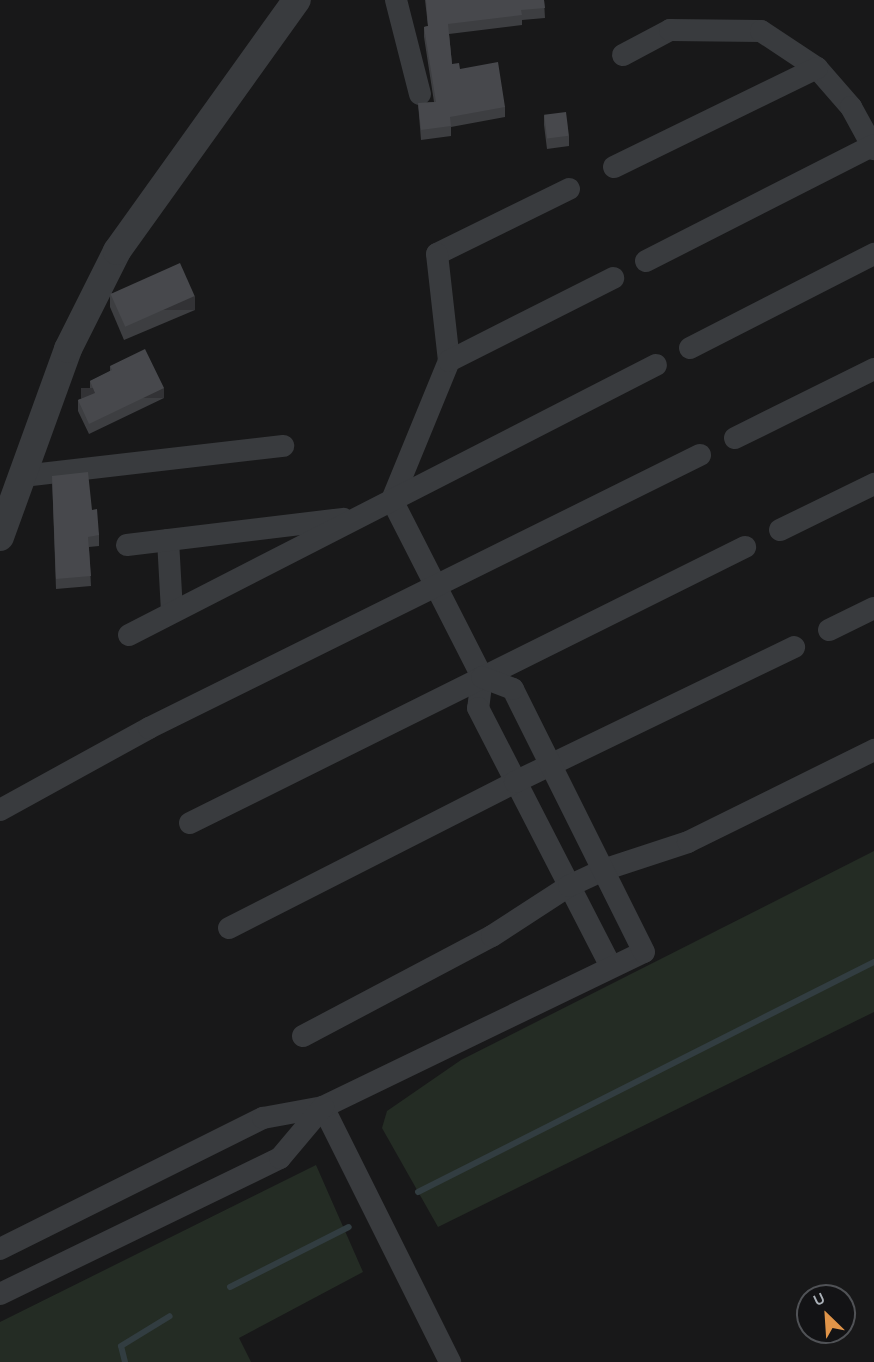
<!DOCTYPE html>
<html>
<head>
<meta charset="utf-8">
<style>
	body { margin:0 }
	#map { position:relative; width:874px; height:1362px; overflow:hidden; background:#181819; font-family:Karla,sans-serif }
	div>[style] { position:absolute }
	.green>* { inset:0; background:#242c24 }
	.stream>* { height:6px; margin:-3px; padding:0 3px; transform-origin:3px; border-radius:3px; background:#323d41 }
	.minor>* { height:22px; margin:-11px; padding:0 11px; transform-origin:11px; border-radius:11px; background:#393b3e }
	.tertiary>* { height:28px; margin:-14px; padding:0 14px; transform-origin:14px; border-radius:14px; background:#393b3e }
	.wall>* { inset:0; background:#3d3e41 }
	.shaded-wall>* { inset:0; background:#323235; transform-origin:0 0 }
	.building>* { inset:0; background:#47484c; transform-origin:0 0 }
	span { translate:-50% -50%; white-space:nowrap; text-align:center; line-height:1.15; -webkit-text-stroke:5px #131315; paint-order:stroke }
	.north { position:absolute; left:796px; top:1284px; width:60px; height:60px; box-sizing:border-box; background:#131315; border:2px solid #505256; border-radius:50%; rotate:335deg; font-size:16px; font-weight:700; line-height:24px; text-align:center; color:#abb1b8 }
	.north::after { content:''; display:block; margin:auto; width:21px; height:27px; background:#e09449; clip-path:polygon(50% 0,100% 100%,50% 72%,0 100%) }
</style>
</head>
<body>
<div id="map">
	<div class="green">
		<i style="clip-path:polygon(874px 851px,874px 1012px,438px 1227px,382px 1128px,387px 1111px,461px 1060px)"></i>
		<i style="clip-path:polygon(316px 1165px,363px 1272px,239px 1338px,251px 1362px,0 1362px,0 1322px)"></i>
	</div>
	<div class="stream">
		<i style="left:418px;top:1192px;width:511px;rotate:-26.77deg"></i>
		<i style="left:230px;top:1287px;width:133px;rotate:-26.8deg"></i>
		<i style="left:125px;top:1362px;width:16px;rotate:-104deg"></i>
		<i style="left:121px;top:1346px;width:57px;rotate:-31.5deg"></i>
	</div>
	<div class="minor">
		<i style="left:396px;top:0;width:97px;rotate:75.7deg"></i>
		<i style="left:623px;top:55px;width:53px;rotate:-28deg"></i>
		<i style="left:670px;top:30px;width:91px;rotate:0.6deg"></i>
		<i style="left:761px;top:31px;width:67px;rotate:33.5deg"></i>
		<i style="left:817px;top:68px;width:52px;rotate:48.9deg"></i>
		<i style="left:851px;top:107px;width:48px;rotate:61.3deg"></i>
		<i style="left:614px;top:167px;width:226px;rotate:-26deg"></i>
		<i style="left:569px;top:189px;width:147px;rotate:153.8deg"></i>
		<i style="left:437px;top:254px;width:108px;rotate:83.6deg"></i>
		<i style="left:449px;top:361px;width:150px;rotate:112.3deg"></i>
		<i style="left:392px;top:500px;width:199px;rotate:63deg"></i>
		<i style="left:482px;top:677px;width:31px;rotate:97deg"></i>
		<i style="left:478px;top:708px;width:291px;rotate:62.8deg"></i>
		<i style="left:646px;top:261px;width:254px;rotate:-27deg"></i>
		<i style="left:690px;top:348px;width:207px;rotate:-27.1deg"></i>
		<i style="left:449px;top:361px;width:184px;rotate:-26.8deg"></i>
		<i style="left:735px;top:438px;width:155px;rotate:-26.4deg"></i>
		<i style="left:23px;top:476px;width:262px;rotate:-6.6deg"></i>
		<i style="left:780px;top:530px;width:105px;rotate:-26.1deg"></i>
		<i style="left:168px;top:540px;width:72px;rotate:86.8deg"></i>
		<i style="left:127px;top:545px;width:218px;rotate:-6.9deg"></i>
		<i style="left:829px;top:630px;width:50px;rotate:-26.1deg"></i>
		<i style="left:129px;top:635px;width:592px;rotate:-27.13deg"></i>
		<i style="left:0;top:810px;width:170px;rotate:-28.8deg"></i>
		<i style="left:149px;top:728px;width:615px;rotate:-26.36deg"></i>
		<i style="left:190px;top:823px;width:620px;rotate:-26.44deg"></i>
		<i style="left:229px;top:928px;width:321px;rotate:-27deg"></i>
		<i style="left:515px;top:782px;width:310px;rotate:-25.8deg"></i>
		<i style="left:303px;top:1036px;width:214px;rotate:-27.9deg"></i>
		<i style="left:492px;top:936px;width:92px;rotate:-33deg"></i>
		<i style="left:569px;top:886px;width:38px;rotate:-25deg"></i>
		<i style="left:603px;top:870px;width:89px;rotate:-18.2deg"></i>
		<i style="left:688px;top:842px;width:208px;rotate:-26.3deg"></i>
		<i style="left:323px;top:1107px;width:285px;rotate:63.5deg"></i>
		<i style="left:0;top:1249px;width:294px;rotate:-26.5deg"></i>
		<i style="left:263px;top:1118px;width:61px;rotate:-10.4deg"></i>
		<i style="left:323px;top:1107px;width:356px;rotate:-25.8deg"></i>
		<i style="left:644px;top:952px;width:294px;rotate:-116.5deg"></i>
		<i style="left:513px;top:689px;width:33px;rotate:-159deg"></i>
		<i style="left:0;top:1294px;width:311px;rotate:-25.9deg"></i>
		<i style="left:280px;top:1158px;width:67px;rotate:-49.9deg"></i>
	</div>
	<div class="tertiary">
		<i style="left:0;top:537px;width:200px;rotate:-70.1deg"></i>
		<i style="left:68px;top:349px;width:110px;rotate:-63.4deg"></i>
		<i style="left:117px;top:251px;width:309px;rotate:-54.4deg"></i>
	</div>
	<div class="wall">
		<i style="clip-path:polygon(425px 0,544px 0,545px 18px,522px 20px,522px 25px,449px 34px,452px 64px,460px 69px,505px 107px,505px 117px,451px 127px,451px 136px,421px 140px,418px 103px,434px 102px,424px 37px,424px 27px,428px 26px)"></i>
		<i style="clip-path:polygon(544px 115px,569px 136px,569px 146px,547px 149px,544px 125px)"></i>
		<i style="clip-path:polygon(110px 293px,195px 310px,124px 340px,110px 307px)"></i>
		<i style="clip-path:polygon(110px 366px,164px 398px,89px 434px,78px 411px,78px 400px,91px 394px,90px 391px,90px 381px,110px 371px)"></i>
		<i style="clip-path:polygon(52px 476px,92px 510px,99px 535px,99px 546px,89px 547px,91px 586px,56px 589px)"></i>
	</div>
	<div class="shaded-wall">
		<i style="left:195px;top:296px;width:14px;height:77px;rotate:90deg"></i>
		<i style="left:164px;top:388px;width:10px;height:83px;rotate:90deg"></i>
	</div>
	<div class="building">
		<i style="clip-path:polygon(426px 0,544px 0,545px 8px,521px 10px,522px 15px,448px 24px,452px 64px,459px 63px,460px 69px,498px 62px,505px 107px,450px 117px,451px 126px,421px 130px,418px 103px,436px 102px,424px 27px,428px 26px)"></i>
		<i style="left:566px;top:112px;width:24px;height:22px;rotate:83deg"></i>
		<i style="left:180px;top:263px;width:36px;height:76px;rotate:66deg"></i>
		<i style="clip-path:polygon(145px 349px,164px 388px,89px 424px,78px 400px,95px 393px,90px 381px,112px 370px,110px 366px)"></i>
		<i style="clip-path:polygon(88px 472px,92px 510px,97px 509px,99px 535px,88px 537px,91px 576px,56px 579px,52px 476px)"></i>
	</div>
	<div class="north">U</div>
</div>
</body>
</html>
